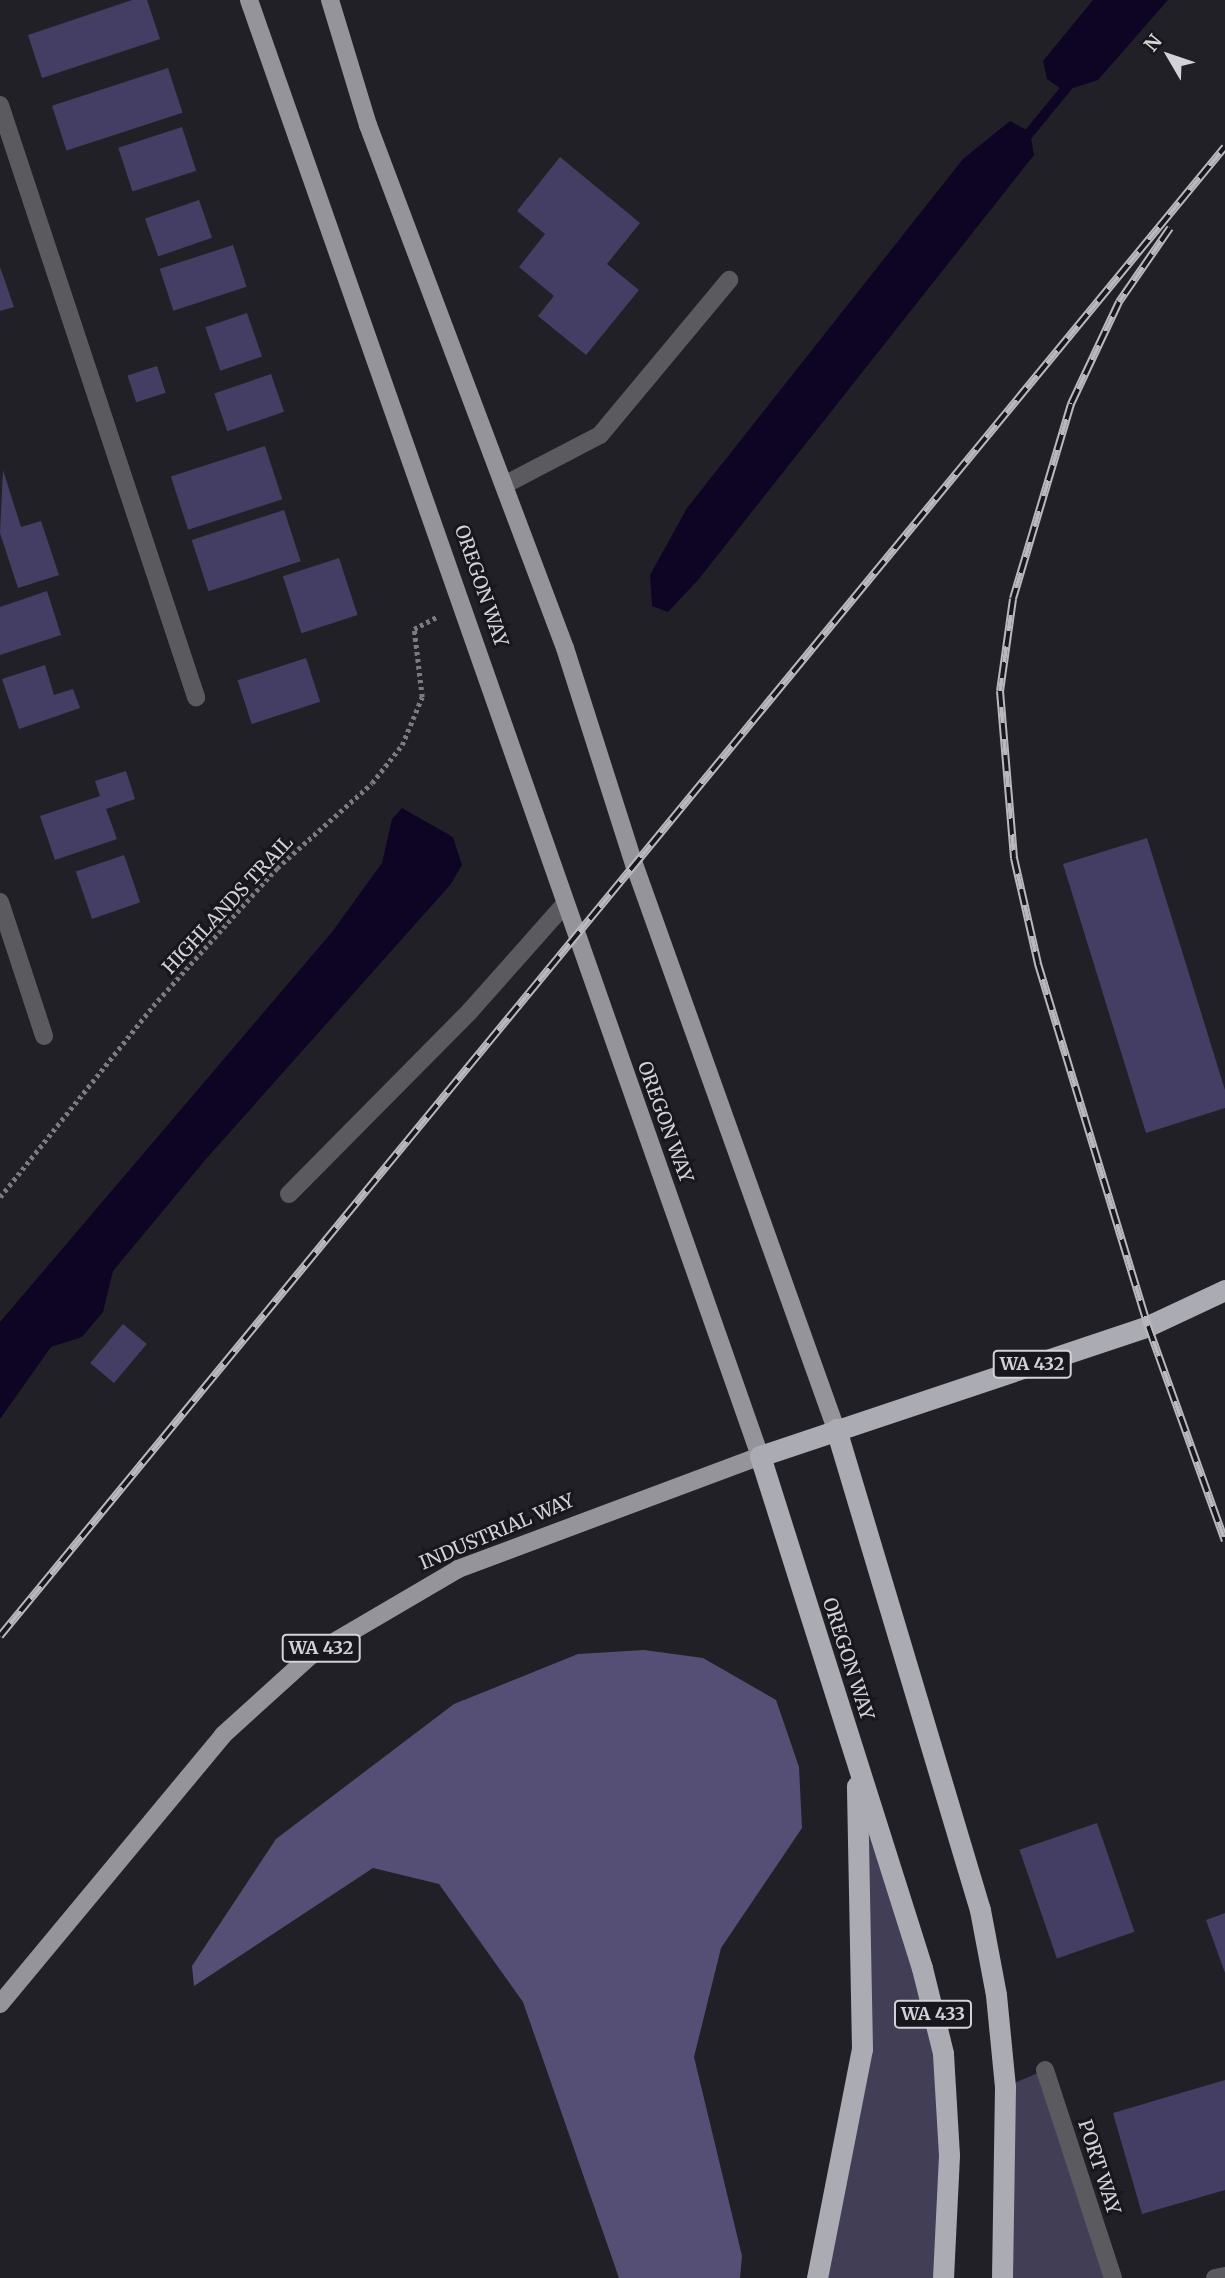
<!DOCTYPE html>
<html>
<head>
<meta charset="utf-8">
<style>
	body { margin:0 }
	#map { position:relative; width:1225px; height:2278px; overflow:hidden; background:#212026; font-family:Merriweather,serif }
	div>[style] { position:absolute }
	.green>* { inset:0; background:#413e56 }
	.forest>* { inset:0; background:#554f76 }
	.water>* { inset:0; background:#0e0525 }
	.stream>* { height:10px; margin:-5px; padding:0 5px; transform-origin:5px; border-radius:5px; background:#0e0525 }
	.building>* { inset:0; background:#443e64; transform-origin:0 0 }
	.path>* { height:4.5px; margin-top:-2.25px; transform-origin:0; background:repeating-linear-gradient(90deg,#7b7b80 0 3.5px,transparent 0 7px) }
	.lane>* { height:18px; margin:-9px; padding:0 9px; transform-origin:9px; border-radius:9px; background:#5b5a5e }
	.street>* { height:18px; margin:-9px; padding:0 9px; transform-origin:9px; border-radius:9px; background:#5b5a5e }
	.primary>* { height:18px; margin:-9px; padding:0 9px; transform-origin:9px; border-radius:9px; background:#95949b }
	.highway>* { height:21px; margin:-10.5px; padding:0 10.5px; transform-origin:10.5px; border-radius:10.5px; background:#ababb3 }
	.rail>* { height:8px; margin-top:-4px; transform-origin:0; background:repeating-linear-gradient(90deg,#18171d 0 16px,#b9b9bd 0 32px); box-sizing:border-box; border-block:2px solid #b9b9bd }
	span { translate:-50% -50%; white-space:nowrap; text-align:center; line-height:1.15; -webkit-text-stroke:6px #18171d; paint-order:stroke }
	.shield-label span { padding:2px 5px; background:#18171d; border:2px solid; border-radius:5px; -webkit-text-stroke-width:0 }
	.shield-label { font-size:18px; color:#d3d3d7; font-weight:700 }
	.street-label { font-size:19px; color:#d3d3d7 }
	.north { position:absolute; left:1134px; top:21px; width:70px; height:70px; -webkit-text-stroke:5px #18171d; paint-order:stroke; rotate:309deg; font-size:19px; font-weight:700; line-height:28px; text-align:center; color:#d3d3d7 }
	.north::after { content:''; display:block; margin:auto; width:24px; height:32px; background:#d3d3d7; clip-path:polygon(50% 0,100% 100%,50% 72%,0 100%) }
</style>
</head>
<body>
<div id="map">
	<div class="green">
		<i style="clip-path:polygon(856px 1759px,943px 2053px,943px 2278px,817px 2278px,855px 2106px)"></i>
		<i style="clip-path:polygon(1045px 2070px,1113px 2278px,1002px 2278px,1005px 2087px)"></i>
	</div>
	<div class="forest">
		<i style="clip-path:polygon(644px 1650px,703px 1658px,776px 1700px,799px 1767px,802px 1828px,721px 1948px,694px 2057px,742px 2256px,740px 2278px,619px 2278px,523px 2002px,439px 1884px,373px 1868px,194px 1986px,192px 1966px,276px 1839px,454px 1704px,578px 1654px)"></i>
	</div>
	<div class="water">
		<i style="clip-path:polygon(1093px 0,1168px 0,1098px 80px,1064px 91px,1047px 79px,1043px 61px)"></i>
		<i style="clip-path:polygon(1010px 121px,1030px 132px,1034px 155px,698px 580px,668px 612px,652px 606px,650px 575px,687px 508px,963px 159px)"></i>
		<i style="clip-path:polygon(402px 808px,453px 837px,462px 865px,451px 884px,206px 1159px,113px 1271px,103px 1312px,82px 1337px,51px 1347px,0 1419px,0 1322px,332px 932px,382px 863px,392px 819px)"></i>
	</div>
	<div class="stream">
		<i style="left:1022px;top:142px;width:79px;rotate:-50.7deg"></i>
	</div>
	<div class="building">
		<i style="clip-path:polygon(132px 0,147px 0,160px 39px,42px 78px,28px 35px)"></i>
		<i style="left:168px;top:68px;width:47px;height:122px;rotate:72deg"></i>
		<i style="left:182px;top:127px;width:46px;height:67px;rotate:72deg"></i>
		<i style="clip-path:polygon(560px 157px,640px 223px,607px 264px,639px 290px,586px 355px,538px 316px,554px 296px,519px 267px,545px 234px,517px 211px)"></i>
		<i style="left:199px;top:200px;width:40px;height:57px;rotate:71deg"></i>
		<i style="left:233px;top:245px;width:44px;height:77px;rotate:72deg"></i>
		<i style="clip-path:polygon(0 267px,14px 307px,0 311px)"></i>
		<i style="left:247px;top:313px;width:46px;height:44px;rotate:71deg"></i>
		<i style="left:157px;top:366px;width:28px;height:31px;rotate:72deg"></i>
		<i style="left:271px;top:374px;width:40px;height:60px;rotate:71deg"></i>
		<i style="left:265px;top:446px;width:56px;height:99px;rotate:72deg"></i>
		<i style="clip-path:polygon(3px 470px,21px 527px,41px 521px,59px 575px,18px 588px,0 533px)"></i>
		<i style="left:284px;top:510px;width:54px;height:97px;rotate:72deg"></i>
		<i style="left:339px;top:558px;width:60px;height:59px;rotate:72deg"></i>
		<i style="clip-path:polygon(47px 591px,61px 635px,0 655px,0 607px)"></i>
		<i style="left:306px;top:658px;width:46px;height:72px;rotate:72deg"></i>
		<i style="clip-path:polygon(45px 665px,54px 695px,73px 689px,80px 708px,19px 729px,2px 679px)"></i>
		<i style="clip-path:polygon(126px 771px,135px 799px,106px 809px,117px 839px,55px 860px,40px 816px,100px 796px,95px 781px)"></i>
		<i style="clip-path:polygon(1147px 838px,1225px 1090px,1225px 1108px,1146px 1133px,1063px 864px)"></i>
		<i style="left:124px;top:855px;width:50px;height:51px;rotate:71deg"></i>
		<i style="left:123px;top:1324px;width:31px;height:51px;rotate:40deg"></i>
		<i style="left:1097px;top:1823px;width:115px;height:82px;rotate:71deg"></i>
		<i style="clip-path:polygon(1225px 1913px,1225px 1973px,1206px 1920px)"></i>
		<i style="clip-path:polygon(1225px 2080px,1225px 2190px,1142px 2214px,1113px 2113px)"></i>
	</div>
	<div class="path">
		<i style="left:0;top:1197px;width:245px;rotate:-51.3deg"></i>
		<i style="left:153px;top:1006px;width:186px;rotate:-48.1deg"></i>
		<i style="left:277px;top:868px;width:127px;rotate:-41.8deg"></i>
		<i style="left:372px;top:783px;width:48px;rotate:-51.7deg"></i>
		<i style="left:402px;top:745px;width:52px;rotate:-67.4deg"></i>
		<i style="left:422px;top:697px;width:68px;rotate:-96.7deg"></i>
		<i style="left:414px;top:629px;width:26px;rotate:-28deg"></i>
	</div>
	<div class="lane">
		<i style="left:0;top:105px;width:624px;rotate:71.68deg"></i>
		<i style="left:504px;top:485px;width:108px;rotate:-27.5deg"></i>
		<i style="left:600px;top:435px;width:202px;rotate:-50.2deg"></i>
		<i style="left:289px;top:1194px;width:257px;rotate:-45.3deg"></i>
		<i style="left:470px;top:1011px;width:142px;rotate:-48.4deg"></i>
		<i style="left:1215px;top:2278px;width:10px;rotate:-11deg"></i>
	</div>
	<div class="street">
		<i style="left:0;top:902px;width:141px;rotate:71.8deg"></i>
		<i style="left:1045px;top:2070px;width:219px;rotate:71.9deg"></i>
	</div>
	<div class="primary">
		<i style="left:330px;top:0;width:131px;rotate:73.1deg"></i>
		<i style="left:368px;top:125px;width:559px;rotate:69.36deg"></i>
		<i style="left:565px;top:648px;width:227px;rotate:72.3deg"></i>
		<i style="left:634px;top:864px;width:600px;rotate:70.33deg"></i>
		<i style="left:0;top:2004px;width:349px;rotate:-50.3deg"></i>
		<i style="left:223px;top:1735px;width:118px;rotate:-42.2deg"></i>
		<i style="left:310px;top:1656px;width:172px;rotate:-30.4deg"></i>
		<i style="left:458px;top:1569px;width:322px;rotate:-20.5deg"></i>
		<i style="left:760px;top:1456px;width:1543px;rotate:-109.34deg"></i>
	</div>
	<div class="highway">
		<i style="left:836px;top:1429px;width:502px;rotate:73.33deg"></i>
		<i style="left:980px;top:1910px;width:86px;rotate:79.3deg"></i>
		<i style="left:996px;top:1995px;width:92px;rotate:84.4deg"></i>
		<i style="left:1005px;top:2087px;width:191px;rotate:90.9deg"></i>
		<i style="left:817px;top:2278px;width:233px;rotate:-78.9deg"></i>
		<i style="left:862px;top:2049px;width:263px;rotate:-91.1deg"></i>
		<i style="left:943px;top:2278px;width:123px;rotate:-87.2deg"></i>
		<i style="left:949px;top:2155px;width:102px;rotate:-93.4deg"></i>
		<i style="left:943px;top:2053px;width:88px;rotate:-103.9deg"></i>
		<i style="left:922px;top:1968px;width:537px;rotate:-107.56deg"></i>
		<i style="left:760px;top:1456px;width:409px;rotate:-18.5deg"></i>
		<i style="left:1148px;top:1326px;width:85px;rotate:-25.1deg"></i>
	</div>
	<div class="rail">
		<i style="left:1170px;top:228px;width:90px;rotate:124.6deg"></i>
		<i style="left:1119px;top:302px;width:113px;rotate:115.2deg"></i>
		<i style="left:1071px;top:404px;width:203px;rotate:106.6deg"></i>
		<i style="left:1013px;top:599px;width:93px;rotate:98deg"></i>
		<i style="left:1000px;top:691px;width:168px;rotate:85.2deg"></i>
		<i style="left:1014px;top:858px;width:109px;rotate:77.2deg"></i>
		<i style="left:1038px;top:964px;width:378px;rotate:73.1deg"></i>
		<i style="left:1148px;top:1326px;width:228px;rotate:70.3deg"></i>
		<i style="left:0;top:1636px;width:1928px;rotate:-50.56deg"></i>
	</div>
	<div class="shield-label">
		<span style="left:1032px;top:1364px">WA 432</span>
		<span style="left:321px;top:1648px">WA 432</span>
		<span style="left:933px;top:2014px">WA 433</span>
	</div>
	<div class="street-label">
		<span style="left:481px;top:586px;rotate:71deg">OREGON WAY</span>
		<span style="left:228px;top:905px;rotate:-47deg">HIGHLANDS TRAIL</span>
		<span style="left:665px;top:1122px;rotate:70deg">OREGON WAY</span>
		<span style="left:497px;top:1532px;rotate:-23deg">INDUSTRIAL WAY</span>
		<span style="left:848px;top:1659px;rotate:72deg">OREGON WAY</span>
		<span style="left:1099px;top:2167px;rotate:72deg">PORT WAY</span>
	</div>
	<div class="north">N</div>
</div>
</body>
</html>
